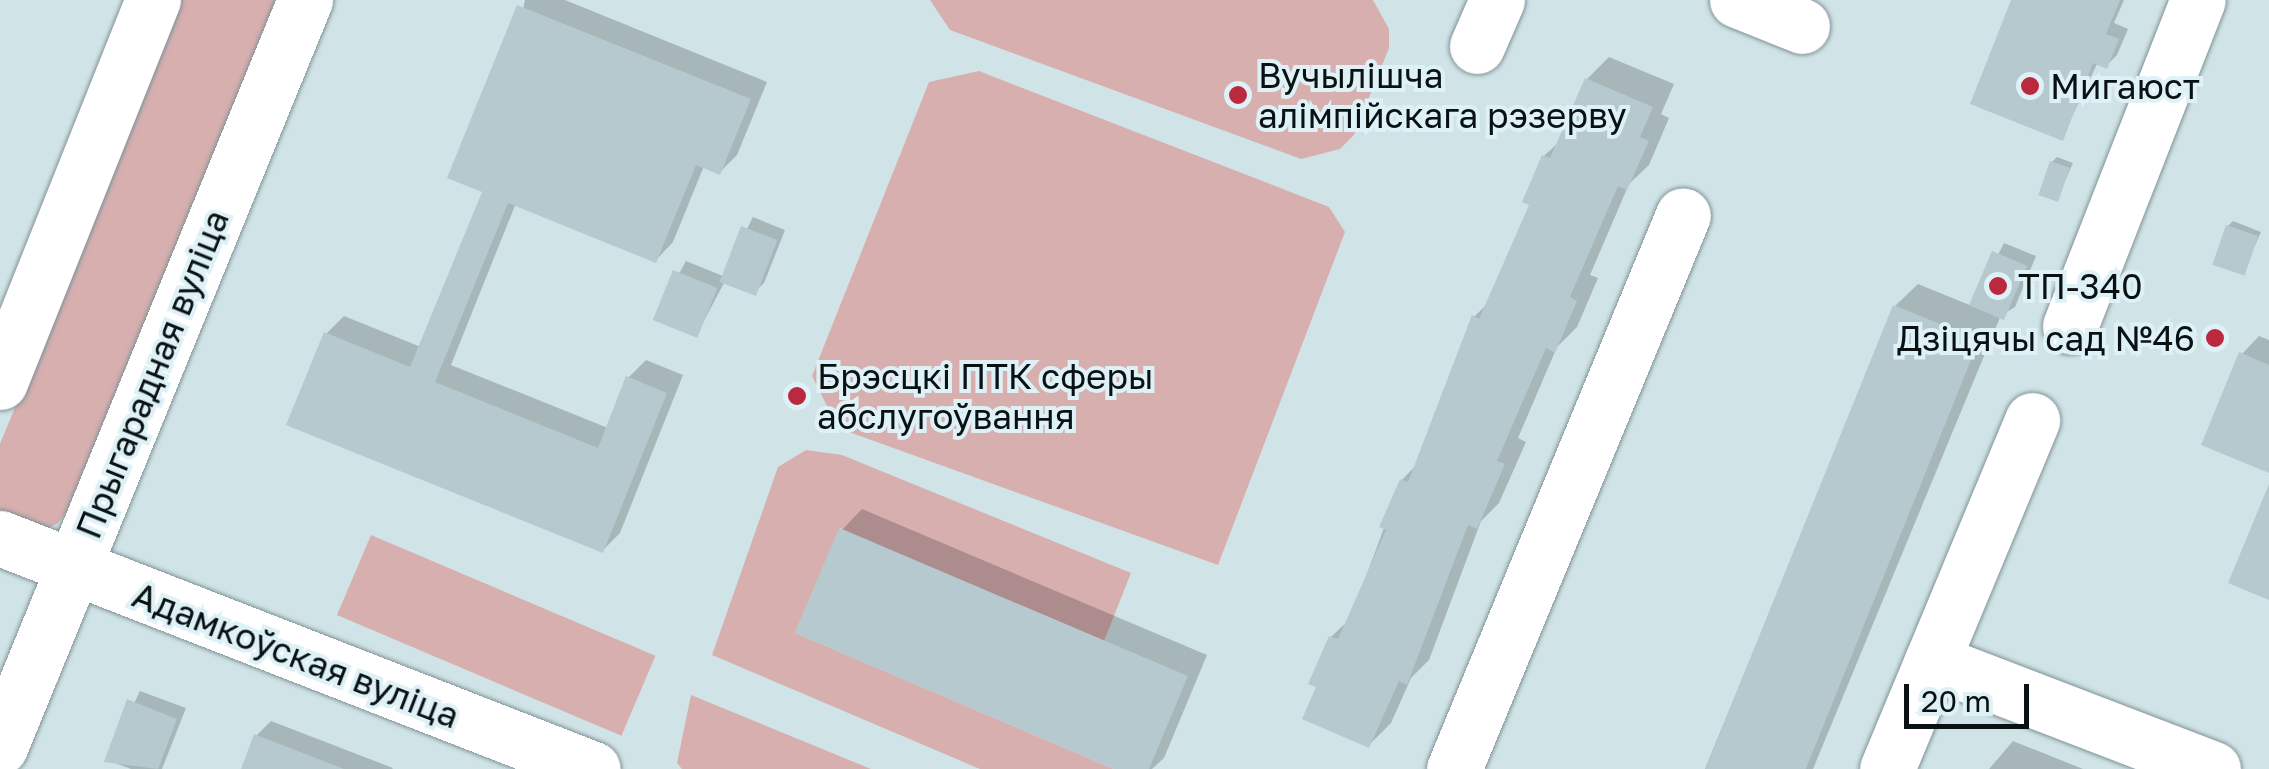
<!DOCTYPE html>
<html>
<head>
<meta charset="utf-8">
<style>
	body { margin:0 }
	#map { position:relative; width:2269px; height:769px; overflow:hidden; background:#d0e4e8; font-family:"Golos Text",sans-serif }
	div>[style] { position:absolute }
	.green>* { inset:0; background:#d7afaf; transform-origin:0 0 }
	.shadow>* { inset:0; background:#0003 }
	.building>* { inset:0; background:#b6c9ce; transform-origin:0 0 }
	.roads { filter:drop-shadow(0 0 2px #809297) drop-shadow(0 0 2px #809297) }
	.minor>* { height:55px; margin:-27.5px; padding:0 27.5px; transform-origin:27.5px; border-radius:27.5px; background:#fff }
	.dots>* { width:28px; height:28px; translate:-50% -50%; box-sizing:border-box; border:5px solid #ddf1f6; border-radius:50% }
	span { translate:-50% -50%; white-space:nowrap; text-align:center; line-height:1.15; -webkit-text-stroke:8px #ddf1f6; paint-order:stroke }
	.poi-label { font-size:35px; color:#0a1112 }
	.left { translate:0 -50%; text-align:left }
	.right { translate:-100% -50%; text-align:right }
	.street-label { font-size:35px; color:#0a1112 }
	.scale { position:absolute; left:1904px; top:684px; width:125px; height:45px; box-sizing:border-box; border:5px solid #0a1112; border-top:0; padding-left:12px; font-size:30px; line-height:35px; white-space:nowrap; color:#0a1112; -webkit-text-stroke:8px #ddf1f6; paint-order:stroke }
</style>
</head>
<body>
<div id="map">
	<div class="green">
		<i style="clip-path:polygon(182px 0,276px 0,72px 506px,57px 524px,35px 533px,0 519px,0 444px)"></i>
		<i style="clip-path:polygon(930px 0,1373px 0,1389px 29px,1389px 48px,1354px 135px,1340px 149px,1301px 159px,950px 30px)"></i>
		<i style="clip-path:polygon(979px 71px,1329px 207px,1345px 232px,1218px 565px,838px 428px,812px 376px,929px 82px)"></i>
		<i style="clip-path:polygon(806px 450px,842px 455px,1131px 573px,1104px 641px,840px 528px,795px 633px,1114px 769px,980px 769px,712px 655px,778px 467px)"></i>
		<i style="left:371px;top:535px;width:309px;height:87px;rotate:23deg"></i>
		<i style="clip-path:polygon(691px 695px,871px 769px,682px 769px,677px 763px)"></i>
	</div>
	<div class="shadow">
		<i style="clip-path:polygon(525px 0,565px 0,767px 82px,737px 155px,720px 172px,704px 166px,673px 242px,656px 260px,516px 203px,451px 365px,608px 428px,628px 378px,646px 360px,683px 375px,620px 533px,602px 551px,326px 334px,344px 316px,421px 347px,485px 191px)"></i>
		<i style="clip-path:polygon(2014px 0,2124px 0,2114px 23px,2128px 29px,2117px 55px,2106px 66px,2098px 62px,2062px 138px)"></i>
		<i style="clip-path:polygon(1609px 57px,1674px 84px,1661px 114px,1669px 118px,1649px 165px,1629px 184px,1590px 275px,1598px 278px,1577px 327px,1557px 347px,1518px 438px,1526px 442px,1499px 503px,1481px 521px,1429px 660px,1411px 678px,1391px 723px,1369px 745px,1319px 686px,1331px 637px,1350px 619px,1402px 480px,1418px 463px,1474px 317px,1489px 302px,1532px 204px,1544px 156px,1561px 140px,1587px 79px)"></i>
		<i style="clip-path:polygon(2057px 157px,2073px 163px,2057px 199px,2052px 162px)"></i>
		<i style="clip-path:polygon(753px 217px,785px 230px,764px 283px,753px 293px,725px 281px,696px 336px,655px 318px,686px 261px,723px 276px)"></i>
		<i style="clip-path:polygon(2233px 221px,2261px 232px,2242px 274px,2228px 226px)"></i>
		<i style="clip-path:polygon(2004px 243px,2036px 256px,2015px 307px,2001px 315px,1813px 769px,1705px 769px,1895px 306px,1918px 284px,1972px 306px)"></i>
		<i style="clip-path:polygon(2259px 336px,2269px 340px,2269px 471px,2242px 354px)"></i>
		<i style="clip-path:polygon(862px 509px,1207px 655px,1164px 758px,1152px 769px,1120px 769px,842px 530px)"></i>
		<i style="clip-path:polygon(140px 691px,186px 708px,162px 769px,131px 769px,107px 760px)"></i>
		<i style="clip-path:polygon(271px 721px,393px 768px,392px 769px,243px 769px,256px 736px)"></i>
		<i style="clip-path:polygon(2013px 741px,2083px 769px,1989px 769px)"></i>
	</div>
	<div class="building">
		<i style="clip-path:polygon(2011px 0,2120px 0,2106px 34px,2119px 39px,2107px 69px,2093px 63px,2063px 141px,1970px 104px)"></i>
		<i style="clip-path:polygon(517px 5px,751px 99px,720px 175px,696px 165px,656px 263px,508px 203px,435px 382px,598px 448px,626px 376px,667px 393px,603px 553px,286px 425px,324px 332px,410px 367px,482px 192px,447px 178px)"></i>
		<i style="clip-path:polygon(1585px 78px,1653px 107px,1640px 137px,1649px 141px,1627px 190px,1618px 186px,1570px 297px,1577px 301px,1555px 353px,1546px 348px,1497px 461px,1505px 464px,1477px 529px,1468px 525px,1407px 685px,1399px 681px,1369px 748px,1302px 719px,1316px 687px,1308px 684px,1329px 636px,1338px 639px,1386px 530px,1379px 527px,1400px 479px,1408px 482px,1472px 315px,1479px 319px,1529px 205px,1522px 202px,1542px 155px,1550px 158px)"></i>
		<i style="left:2050px;top:161px;width:21px;height:36px;rotate:19deg"></i>
		<i style="left:2226px;top:225px;width:34px;height:42px;rotate:19deg"></i>
		<i style="left:741px;top:226px;width:39px;height:60px;rotate:21deg"></i>
		<i style="left:1992px;top:251px;width:38px;height:59px;rotate:23deg"></i>
		<i style="left:673px;top:270px;width:48px;height:54px;rotate:22deg"></i>
		<i style="left:1893px;top:305px;width:93px;height:502px;rotate:22deg"></i>
		<i style="clip-path:polygon(2239px 352px,2269px 365px,2269px 473px,2201px 445px)"></i>
		<i style="clip-path:polygon(2269px 484px,2269px 600px,2228px 583px)"></i>
		<i style="clip-path:polygon(839px 528px,1188px 676px,1149px 769px,1114px 769px,795px 633px)"></i>
		<i style="clip-path:polygon(127px 699px,177px 719px,158px 769px,104px 762px)"></i>
		<i style="clip-path:polygon(254px 734px,344px 769px,241px 769px)"></i>
	</div>
	<div class="roads">
		<div class="minor">
			<i style="left:1737px;top:0;width:70px;rotate:21.8deg"></i>
			<i style="left:1477px;top:46px;width:50px;rotate:-66.5deg"></i>
			<i style="left:2070px;top:326px;width:350px;rotate:-68.6deg"></i>
			<i style="left:0;top:382px;width:412px;rotate:-68.2deg"></i>
			<i style="left:0;top:538px;width:636px;rotate:21.28deg"></i>
			<i style="left:1932px;top:661px;width:301px;rotate:21deg"></i>
			<i style="left:0;top:747px;width:807px;rotate:-67.79deg"></i>
			<i style="left:1454px;top:769px;width:599px;rotate:-67.54deg"></i>
			<i style="left:1887px;top:769px;width:378px;rotate:-67.4deg"></i>
		</div>
	</div>
	<div class="dots">
		<i style="left:2030px;top:86px;background:#ba293d"></i>
		<i style="left:1238px;top:95px;background:#ba293d"></i>
		<i style="left:1998px;top:286px;background:#ba293d"></i>
		<i style="left:2215px;top:338px;background:#ba293d"></i>
		<i style="left:797px;top:396px;background:#ba293d"></i>
	</div>
	<div class="poi-label">
		<span class="left" style="left:1258px;top:95px">Вучылішча<br>алімпійскага рэзерву</span>
		<span class="left" style="left:2050px;top:86px">Мигаюст</span>
		<span class="left" style="left:2018px;top:286px">ТП-340</span>
		<span class="right" style="left:2195px;top:338px">Дзіцячы сад №46</span>
		<span class="left" style="left:817px;top:396px">Брэсцкі ПТК сферы<br>абслугоўвання</span>
	</div>
	<div class="street-label">
		<span style="left:152px;top:374px;rotate:-68deg">Прыгарадная вуліца</span>
		<span style="left:296px;top:655px;rotate:21deg">Адамкоўская вуліца</span>
	</div>
	<div class="scale">20 m</div>
</div>
</body>
</html>
